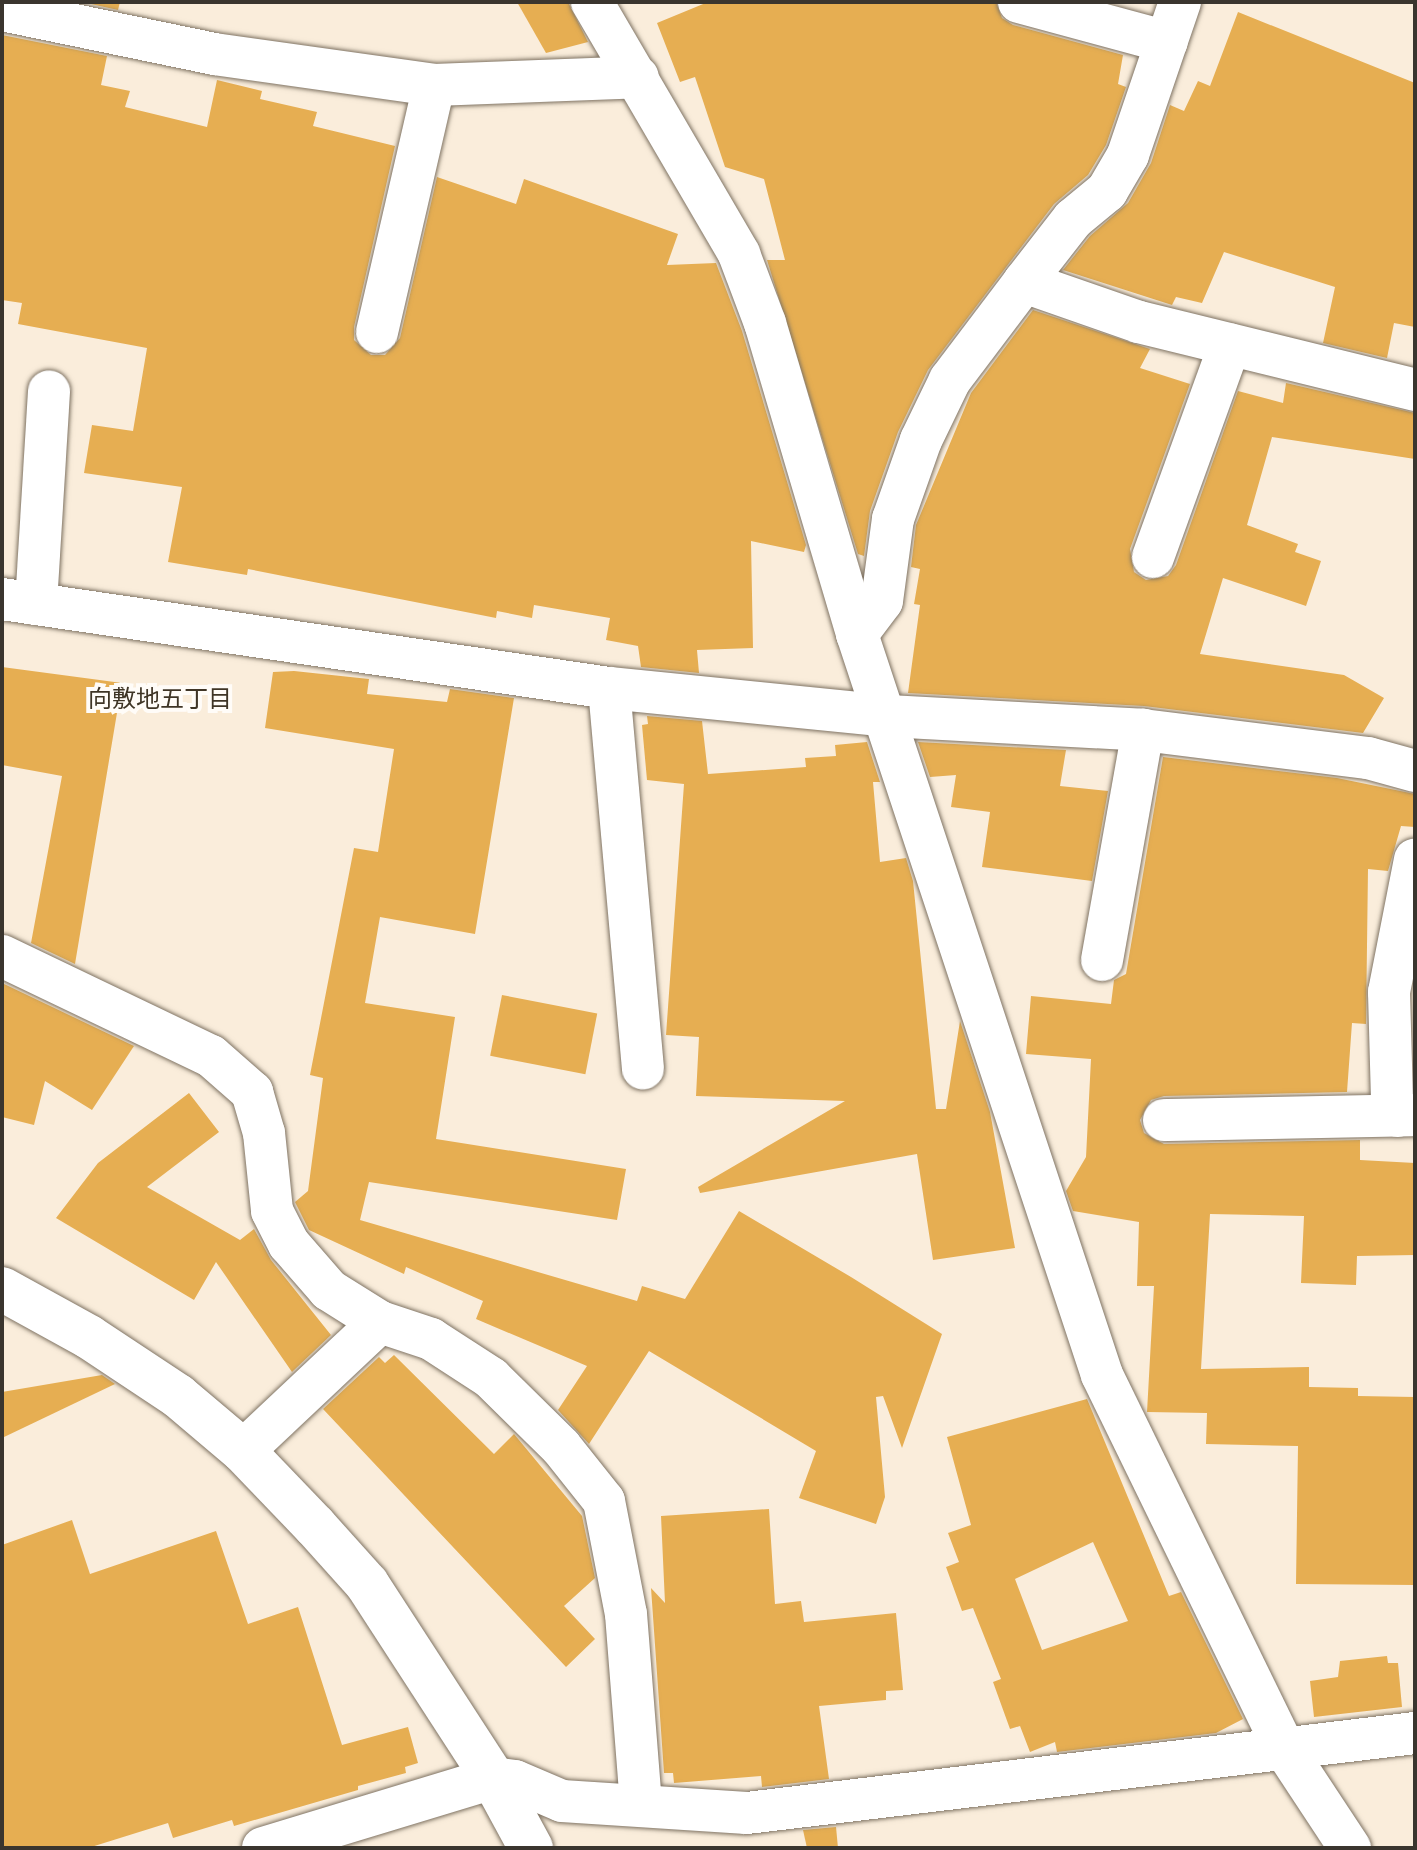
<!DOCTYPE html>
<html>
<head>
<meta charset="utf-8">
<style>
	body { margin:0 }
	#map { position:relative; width:1417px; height:1850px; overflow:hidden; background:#faeddb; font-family:Overpass,"Noto Sans JP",sans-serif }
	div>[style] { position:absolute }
	.building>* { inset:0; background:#e6ae52; transform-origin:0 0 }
	.roads { filter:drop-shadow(0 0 2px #7f7363) drop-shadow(0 0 2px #7f7363) }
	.street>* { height:42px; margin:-21px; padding:0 21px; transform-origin:21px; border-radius:21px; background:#fff }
	.secondary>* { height:44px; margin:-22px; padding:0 22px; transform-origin:22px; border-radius:22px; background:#fff }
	span { translate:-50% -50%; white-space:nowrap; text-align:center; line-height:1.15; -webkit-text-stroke:8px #fffcf8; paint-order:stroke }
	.neighbourhood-label { font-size:24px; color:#3f3526 }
	.frame { position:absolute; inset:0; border:4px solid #3a352e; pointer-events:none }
</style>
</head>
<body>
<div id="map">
	<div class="building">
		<i style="clip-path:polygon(82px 2px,120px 2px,118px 10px)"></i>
		<i style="clip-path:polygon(517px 2px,568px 2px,588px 42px,546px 53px)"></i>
		<i style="clip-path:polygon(708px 2px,996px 2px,1002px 18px,1013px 25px,1123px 55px,1118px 84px,1126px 87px,1106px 145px,1088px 175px,1054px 204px,928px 370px,898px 432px,870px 511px,864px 556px,858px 554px,767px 260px,785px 260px,764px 179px,725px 167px,695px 77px,680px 82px,657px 23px)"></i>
		<i style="clip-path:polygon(1238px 12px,1415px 83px,1415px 327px,1394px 323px,1387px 358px,1323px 343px,1335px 287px,1224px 252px,1202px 303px,1176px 297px,1172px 305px,1063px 270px,1090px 236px,1128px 203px,1151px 163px,1170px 105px,1184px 111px,1198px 81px,1210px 86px)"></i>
		<i style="clip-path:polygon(2px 35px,107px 56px,101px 85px,130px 91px,125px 107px,207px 127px,217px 80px,262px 91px,260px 99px,317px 112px,313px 126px,395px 146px,354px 327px,354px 340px,371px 355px,385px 355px,400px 338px,437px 177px,516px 204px,524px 179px,678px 234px,667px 265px,716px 263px,742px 331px,806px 545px,804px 552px,751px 541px,753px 648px,697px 650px,699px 673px,641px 667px,638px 646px,606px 640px,610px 618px,534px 605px,532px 618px,497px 611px,496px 618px,248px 569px,247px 575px,168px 562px,182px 487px,84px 473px,92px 425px,133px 431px,147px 348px,18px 324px,22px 303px,2px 300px)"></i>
		<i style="clip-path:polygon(1033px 310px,1150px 349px,1140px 368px,1190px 384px,1130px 549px,1134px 572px,1146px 580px,1168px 576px,1176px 565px,1238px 391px,1283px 403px,1286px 383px,1415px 413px,1415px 459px,1272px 437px,1247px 525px,1298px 544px,1295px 552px,1321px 561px,1306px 606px,1223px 578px,1200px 654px,1344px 675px,1384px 698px,1363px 733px,1144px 706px,908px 693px,920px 605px,914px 604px,920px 569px,911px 567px,916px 525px,971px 393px)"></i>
		<i style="clip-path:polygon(2px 667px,122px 683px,75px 964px,31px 943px,62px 776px,2px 765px)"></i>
		<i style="clip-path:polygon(294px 671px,369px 679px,367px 694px,447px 702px,450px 689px,514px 698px,475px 934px,380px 917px,365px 1003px,455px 1017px,436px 1139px,626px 1169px,617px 1220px,369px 1182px,360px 1220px,637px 1301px,642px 1286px,685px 1299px,739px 1211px,851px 1277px,942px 1334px,902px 1448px,883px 1396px,876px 1397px,885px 1497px,876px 1524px,799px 1498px,816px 1451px,649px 1351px,589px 1444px,558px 1410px,587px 1366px,476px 1319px,483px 1301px,406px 1267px,404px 1274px,309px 1230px,295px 1202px,308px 1191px,323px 1078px,310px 1075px,354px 848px,378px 852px,394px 749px,265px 728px,273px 672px)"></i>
		<i style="clip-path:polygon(647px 716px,702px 721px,708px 774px,806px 767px,805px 758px,836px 756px,835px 745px,867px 742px,880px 782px,873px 782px,880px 862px,906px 858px,913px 881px,936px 1109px,946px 1109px,960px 1021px,990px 1112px,1015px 1248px,933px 1260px,917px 1154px,700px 1193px,698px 1187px,845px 1101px,696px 1096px,699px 1037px,666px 1035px,684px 784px,647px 780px,642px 725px,648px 724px)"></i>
		<i style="clip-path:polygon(918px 742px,1066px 750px,1060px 786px,1108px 791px,1092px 881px,982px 867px,990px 812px,951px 807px,956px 775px,930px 777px)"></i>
		<i style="clip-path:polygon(1163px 757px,1337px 778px,1415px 794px,1415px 827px,1401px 826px,1388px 871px,1368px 869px,1366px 1024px,1352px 1023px,1347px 1092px,1164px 1096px,1151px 1100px,1140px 1120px,1144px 1133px,1164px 1144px,1360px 1140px,1360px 1160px,1415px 1163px,1415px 1255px,1357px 1256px,1356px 1285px,1301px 1283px,1304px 1216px,1210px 1214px,1201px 1369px,1309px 1367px,1309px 1387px,1358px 1388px,1358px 1396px,1415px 1397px,1415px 1585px,1296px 1584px,1298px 1446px,1206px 1444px,1207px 1413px,1147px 1412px,1154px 1286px,1137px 1286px,1139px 1222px,1073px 1211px,1066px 1191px,1086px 1157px,1091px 1059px,1026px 1054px,1031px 996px,1111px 1004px,1114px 980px,1126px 974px)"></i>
		<i style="clip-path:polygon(2px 983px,134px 1046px,92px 1110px,45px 1081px,34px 1125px,2px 1117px)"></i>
		<i style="left:502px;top:995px;width:97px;height:62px;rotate:11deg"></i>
		<i style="clip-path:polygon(189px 1093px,219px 1132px,147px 1187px,240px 1240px,254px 1229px,271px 1260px,331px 1335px,292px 1372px,216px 1262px,194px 1300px,56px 1218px,98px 1163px)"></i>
		<i style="clip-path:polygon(394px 1355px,494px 1454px,514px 1434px,582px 1516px,595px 1578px,564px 1606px,595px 1639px,566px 1667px,323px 1409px,379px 1357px,385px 1363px)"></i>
		<i style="clip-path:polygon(102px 1375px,115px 1384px,2px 1438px,2px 1392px)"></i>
		<i style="clip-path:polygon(evenodd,1087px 1399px,1169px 1596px,1181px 1592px,1243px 1719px,1216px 1733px,1057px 1752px,1055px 1742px,1030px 1752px,1020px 1726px,1010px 1729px,993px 1682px,1001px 1679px,973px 1608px,962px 1611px,946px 1567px,959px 1562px,948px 1533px,971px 1525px,947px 1437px,1087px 1399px,1093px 1542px,1128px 1621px,1042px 1650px,1015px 1579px,1093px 1542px)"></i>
		<i style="clip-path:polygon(769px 1509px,775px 1604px,801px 1601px,804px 1622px,896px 1613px,903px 1690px,886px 1691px,886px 1700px,819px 1706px,829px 1779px,762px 1787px,761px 1776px,674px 1783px,673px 1773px,664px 1773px,651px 1588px,665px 1603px,661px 1516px)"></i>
		<i style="clip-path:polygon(72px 1520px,90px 1574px,216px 1531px,248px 1624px,298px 1607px,342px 1745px,408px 1727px,418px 1763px,405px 1767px,406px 1773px,358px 1786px,358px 1790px,234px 1826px,232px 1820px,173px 1838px,168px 1823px,88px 1848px,2px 1848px,2px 1545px)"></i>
		<i style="clip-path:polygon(1387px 1656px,1388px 1663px,1398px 1663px,1402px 1707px,1314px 1717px,1310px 1681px,1338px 1677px,1340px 1661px)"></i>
		<i style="clip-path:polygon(836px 1827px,838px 1848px,807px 1848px,803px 1830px)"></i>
	</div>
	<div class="roads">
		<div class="street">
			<i style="left:592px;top:2px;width:292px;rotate:59.7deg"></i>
			<i style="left:739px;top:254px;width:74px;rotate:69.4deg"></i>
			<i style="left:765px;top:323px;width:324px;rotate:73.5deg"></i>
			<i style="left:857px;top:634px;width:780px;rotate:71.7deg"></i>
			<i style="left:1102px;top:1375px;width:415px;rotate:64deg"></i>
			<i style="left:1284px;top:1748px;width:120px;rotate:56.6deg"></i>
			<i style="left:1019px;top:2px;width:153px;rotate:15.1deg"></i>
			<i style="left:1180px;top:2px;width:162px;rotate:108.8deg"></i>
			<i style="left:1128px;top:155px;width:42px;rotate:120.3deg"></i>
			<i style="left:1107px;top:191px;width:44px;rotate:140.5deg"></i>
			<i style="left:1073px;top:219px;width:80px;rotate:127.9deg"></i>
			<i style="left:1024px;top:282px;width:122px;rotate:19.2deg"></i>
			<i style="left:1139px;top:322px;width:284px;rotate:13.8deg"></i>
			<i style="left:2px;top:10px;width:217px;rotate:11.7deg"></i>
			<i style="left:214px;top:54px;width:222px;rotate:8deg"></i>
			<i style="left:434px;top:85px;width:204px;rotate:-2.2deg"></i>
			<i style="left:377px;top:332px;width:253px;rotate:-77deg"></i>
			<i style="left:1153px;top:557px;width:226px;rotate:-70.1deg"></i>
			<i style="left:2px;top:599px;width:613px;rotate:8.34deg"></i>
			<i style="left:609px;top:688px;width:280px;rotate:5.7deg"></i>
			<i style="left:888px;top:716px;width:255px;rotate:3.1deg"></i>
			<i style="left:1143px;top:730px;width:227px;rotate:7.1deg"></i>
			<i style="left:1368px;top:758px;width:49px;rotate:15.5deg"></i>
			<i style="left:36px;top:604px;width:213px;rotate:-86.5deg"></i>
			<i style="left:857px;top:634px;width:41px;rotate:-52.9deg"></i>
			<i style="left:882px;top:601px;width:83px;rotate:-82.4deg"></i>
			<i style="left:893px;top:519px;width:84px;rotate:-70.5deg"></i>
			<i style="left:921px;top:440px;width:67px;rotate:-64.2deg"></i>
			<i style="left:950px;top:380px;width:123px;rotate:-52.9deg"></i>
			<i style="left:609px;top:688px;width:382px;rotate:84.9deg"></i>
			<i style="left:2px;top:956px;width:232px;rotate:25.6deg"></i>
			<i style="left:211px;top:1056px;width:55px;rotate:41.3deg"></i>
			<i style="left:252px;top:1092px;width:43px;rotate:73.7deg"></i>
			<i style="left:264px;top:1133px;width:78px;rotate:84.1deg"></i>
			<i style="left:272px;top:1211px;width:37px;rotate:63deg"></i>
			<i style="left:289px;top:1244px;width:61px;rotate:49deg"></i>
			<i style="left:329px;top:1290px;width:60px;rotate:32.1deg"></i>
			<i style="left:380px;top:1322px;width:54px;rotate:18.4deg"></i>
			<i style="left:431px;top:1339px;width:72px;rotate:33deg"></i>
			<i style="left:491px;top:1378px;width:98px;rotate:44.6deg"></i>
			<i style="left:561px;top:1447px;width:69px;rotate:51.5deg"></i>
			<i style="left:604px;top:1501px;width:115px;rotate:79deg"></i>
			<i style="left:626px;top:1614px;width:192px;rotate:85.5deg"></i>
			<i style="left:1102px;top:960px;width:234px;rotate:-79.9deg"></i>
			<i style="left:1398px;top:1116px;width:17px;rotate:-111deg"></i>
			<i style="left:1392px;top:1100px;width:108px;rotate:-91.6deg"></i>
			<i style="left:1389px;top:992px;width:135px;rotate:-78.9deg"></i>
			<i style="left:1164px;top:1120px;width:251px;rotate:-1.1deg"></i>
			<i style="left:243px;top:1451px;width:188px;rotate:-43.3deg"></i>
			<i style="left:263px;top:1848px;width:240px;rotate:-16.9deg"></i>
			<i style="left:493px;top:1778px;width:22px;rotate:8deg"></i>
			<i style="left:515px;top:1781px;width:51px;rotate:23.1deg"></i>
			<i style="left:562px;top:1801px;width:185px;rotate:3.7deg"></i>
			<i style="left:747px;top:1813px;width:673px;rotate:-6.83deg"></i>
		</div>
		<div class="secondary">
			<i style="left:2px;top:1289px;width:99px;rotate:28.9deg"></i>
			<i style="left:89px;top:1337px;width:107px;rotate:33.5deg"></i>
			<i style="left:178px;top:1396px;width:85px;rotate:40.2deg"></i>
			<i style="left:243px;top:1451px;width:104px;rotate:46.2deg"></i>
			<i style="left:315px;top:1526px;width:78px;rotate:48.1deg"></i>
			<i style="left:367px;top:1584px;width:231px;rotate:57deg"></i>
			<i style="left:493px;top:1778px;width:80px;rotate:61.5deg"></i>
		</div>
	</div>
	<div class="neighbourhood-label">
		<span style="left:160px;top:702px">向敷地五丁目</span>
	</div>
	<div class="frame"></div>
</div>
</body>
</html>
